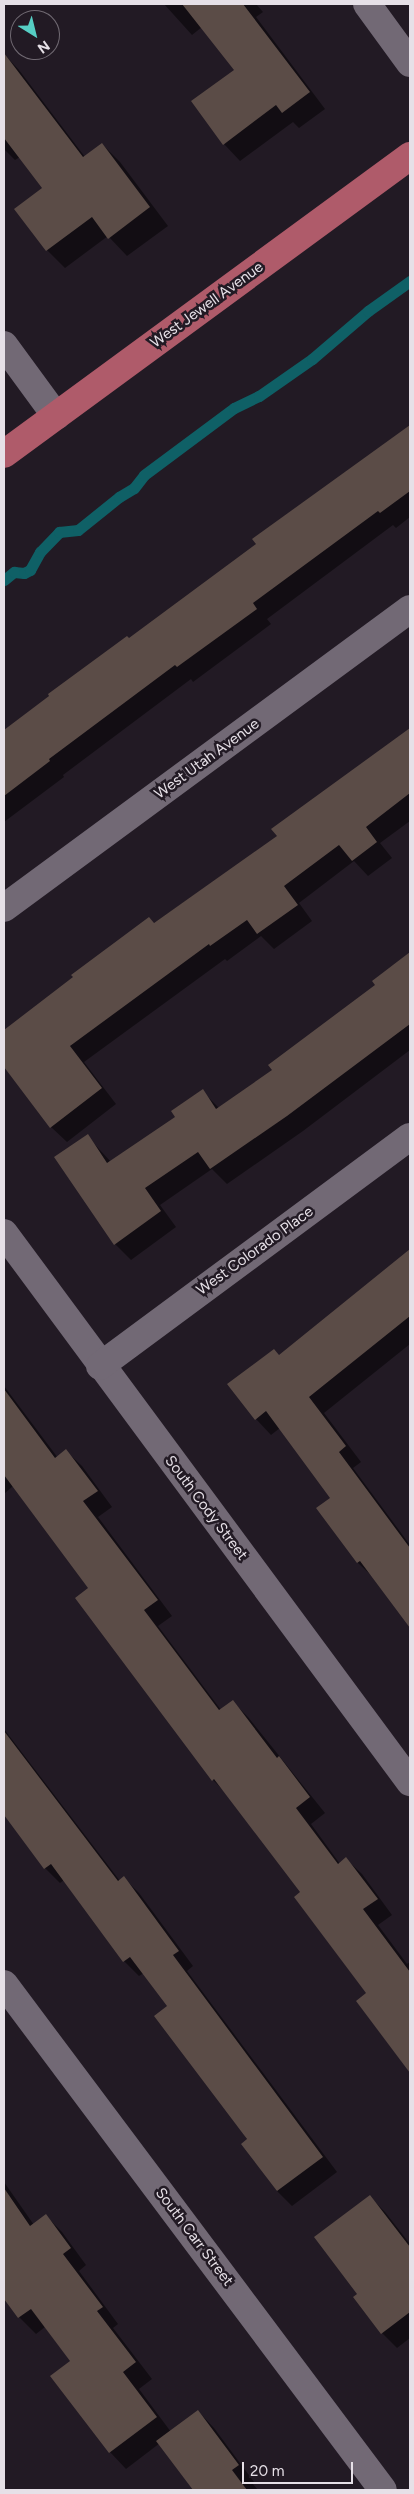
<!DOCTYPE html>
<html>
<head>
<meta charset="utf-8">
<style>
	body { margin:0 }
	#map { position:relative; width:414px; height:2494px; overflow:hidden; background:#221a24; font-family:Figtree,sans-serif }
	div>[style] { position:absolute }
	.shadow>* { inset:0; background:#0007 }
	.stream>* { height:11px; margin:-5.5px; padding:0 5.5px; transform-origin:5.5px; border-radius:5.5px; background:#0f6066 }
	.building>* { inset:0; background:#5b4c47 }
	.minor>* { height:28px; margin:-14px; padding:0 14px; transform-origin:14px; border-radius:14px; background:#726975 }
	.major>* { height:28px; margin:-14px; padding:0 14px; transform-origin:14px; border-radius:14px; background:#af5b6a }
	span { translate:-50% -50%; white-space:nowrap; text-align:center; line-height:1.15; -webkit-text-stroke:5px #221a24; paint-order:stroke }
	.street-label { font-size:15px; color:#e6e0e7 }
	.frame { position:absolute; inset:0; border:5px solid #e6e0e7; pointer-events:none }
	.north { position:absolute; left:10px; top:10px; width:50px; height:50px; box-sizing:border-box; background:#221a24; border:1px solid #706972; border-radius:50%; rotate:144deg; font-size:14px; font-weight:700; line-height:20px; text-align:center; color:#e6e0e7 }
	.north::after { content:''; display:block; margin:auto; width:18px; height:22px; background:#56cec4; clip-path:polygon(50% 0,100% 100%,50% 72%,0 100%) }
	.scale { position:absolute; left:242px; top:2462px; width:111px; height:22px; box-sizing:border-box; border:2px solid #e6e0e7; border-top:0; padding-left:6px; font-size:15px; line-height:18px; white-space:nowrap; color:#e6e0e7; -webkit-text-stroke:4px #221a24; paint-order:stroke }
</style>
</head>
<body>
<div id="map">
	<div class="shadow">
		<i style="clip-path:polygon(164px 4px,256px 4px,263px 12px,256px 17px,325px 109px,299px 128px,293px 122px,240px 161px,224px 144px,235px 70px,202px 27px,192px 35px)"></i>
		<i style="clip-path:polygon(4px 54px,19px 70px,85px 157px,102px 144px,120px 162px,168px 226px,127px 256px,108px 236px,65px 268px,47px 250px,44px 188px,20px 157px,15px 160px,4px 149px)"></i>
		<i style="clip-path:polygon(410px 427px,410px 517px,396px 528px,393px 525px,267px 619px,271px 624px,193px 682px,191px 679px,63px 775px,64px 777px,4px 822px,4px 732px,258px 544px,254px 539px)"></i>
		<i style="clip-path:polygon(410px 731px,410px 821px,380px 843px,392px 858px,368px 876px,354px 861px,299px 903px,312px 921px,274px 949px,261px 936px,227px 961px,225px 959px,84px 1062px,116px 1104px,67px 1142px,51px 1127px,4px 1065px,4px 1032px,75px 978px,279px 836px,355px 771px)"></i>
		<i style="clip-path:polygon(410px 953px,410px 1050px,303px 1131px,227px 1184px,212px 1169px,160px 1205px,176px 1227px,131px 1260px,115px 1244px,87px 1136px,111px 1162px,177px 1118px,202px 1091px,219px 1108px,274px 1071px,377px 985px,374px 981px)"></i>
		<i style="clip-path:polygon(410px 1250px,410px 1344px,324px 1413px,361px 1462px,353px 1468px,410px 1545px,410px 1626px,374px 1578px,358px 1563px,318px 1509px,332px 1498px,280px 1428px,271px 1435px,256px 1419px,279px 1356px)"></i>
		<i style="clip-path:polygon(4px 1386px,58px 1458px,66px 1451px,82px 1466px,112px 1507px,98px 1517px,172px 1616px,158px 1626px,221px 1710px,233px 1702px,248px 1717px,325px 1813px,311px 1824px,340px 1864px,346px 1859px,362px 1874px,392px 1915px,378px 1925px,407px 1964px,410px 1962px,410px 2071px,358px 2001px,368px 1994px,302px 1893px,228px 1795px,213px 1780px,90px 1588px,13px 1486px,4px 1494px)"></i>
		<i style="clip-path:polygon(4px 1729px,120px 1881px,124px 1878px,139px 1893px,193px 1966px,187px 1971px,337px 2172px,292px 2206px,277px 2191px,169px 2006px,144px 1973px,139px 1976px,124px 1961px,64px 1880px,60px 1883px,45px 1868px,4px 1801px)"></i>
		<i style="clip-path:polygon(4px 2182px,34px 2225px,46px 2216px,62px 2232px,86px 2265px,79px 2271px,118px 2324px,113px 2328px,152px 2379px,139px 2389px,171px 2432px,198px 2411px,214px 2428px,254px 2482px,252px 2483px,258px 2490px,195px 2490px,160px 2443px,126px 2469px,110px 2452px,72px 2361px,45px 2327px,36px 2334px,19px 2317px,4px 2297px,4px 2284px,8px 2281px,4px 2275px)"></i>
		<i style="clip-path:polygon(370px 2197px,385px 2212px,410px 2244px,410px 2338px,397px 2348px,382px 2333px,359px 2294px)"></i>
	</div>
	<div class="stream">
		<i style="left:4px;top:580px;width:13px;rotate:-39deg"></i>
		<i style="left:14px;top:572px;width:10px;rotate:6deg"></i>
		<i style="left:24px;top:573px;width:7px;rotate:-27deg"></i>
		<i style="left:30px;top:570px;width:21px;rotate:-61deg"></i>
		<i style="left:40px;top:552px;width:28px;rotate:-46deg"></i>
		<i style="left:59px;top:532px;width:19px;rotate:-6deg"></i>
		<i style="left:78px;top:530px;width:53px;rotate:-38.8deg"></i>
		<i style="left:119px;top:497px;width:17px;rotate:-31deg"></i>
		<i style="left:134px;top:488px;width:16px;rotate:-52deg"></i>
		<i style="left:144px;top:475px;width:112px;rotate:-36.7deg"></i>
		<i style="left:234px;top:408px;width:28px;rotate:-26deg"></i>
		<i style="left:259px;top:396px;width:65px;rotate:-34.9deg"></i>
		<i style="left:312px;top:359px;width:74px;rotate:-40.6deg"></i>
		<i style="left:368px;top:311px;width:52px;rotate:-35.5deg"></i>
	</div>
	<div class="building">
		<i style="clip-path:polygon(182px 4px,243px 4px,310px 92px,282px 113px,276px 105px,223px 145px,191px 101px,234px 70px)"></i>
		<i style="clip-path:polygon(4px 53px,83px 157px,102px 143px,150px 207px,108px 239px,92px 217px,46px 251px,14px 209px,42px 188px,4px 138px)"></i>
		<i style="clip-path:polygon(410px 425px,410px 491px,380px 513px,378px 511px,253px 603px,257px 609px,177px 667px,175px 665px,49px 759px,50px 761px,4px 796px,4px 730px,49px 696px,48px 694px,127px 636px,129px 638px,256px 544px,252px 539px)"></i>
		<i style="clip-path:polygon(410px 728px,410px 793px,366px 827px,377px 842px,352px 861px,339px 845px,284px 886px,298px 905px,257px 934px,247px 920px,210px 946px,209px 944px,70px 1046px,102px 1088px,50px 1128px,4px 1067px,4px 1030px,73px 977px,71px 975px,149px 917px,154px 923px,277px 836px,271px 829px)"></i>
		<i style="clip-path:polygon(410px 952px,410px 1024px,287px 1116px,210px 1169px,198px 1152px,145px 1188px,161px 1211px,114px 1245px,54px 1157px,88px 1134px,107px 1163px,175px 1117px,171px 1111px,203px 1089px,216px 1109px,272px 1070px,268px 1065px,375px 985px,372px 981px)"></i>
		<i style="clip-path:polygon(410px 1249px,410px 1316px,309px 1397px,346px 1446px,339px 1452px,410px 1548px,410px 1628px,360px 1561px,357px 1563px,316px 1508px,330px 1498px,266px 1411px,255px 1420px,227px 1384px,274px 1349px,279px 1355px)"></i>
		<i style="clip-path:polygon(4px 1389px,55px 1458px,66px 1449px,98px 1491px,83px 1501px,158px 1600px,144px 1610px,219px 1710px,233px 1700px,277px 1758px,279px 1756px,310px 1797px,296px 1808px,338px 1864px,346px 1857px,378px 1899px,363px 1909px,410px 1972px,410px 2073px,356px 2001px,366px 1993px,294px 1897px,300px 1892px,214px 1779px,212px 1781px,75px 1598px,88px 1588px,4px 1475px)"></i>
		<i style="clip-path:polygon(4px 1731px,118px 1881px,124px 1876px,179px 1951px,173px 1955px,323px 2157px,277px 2191px,241px 2144px,247px 2139px,154px 2016px,167px 2006px,130px 1957px,123px 1962px,51px 1864px,44px 1869px,4px 1815px)"></i>
		<i style="clip-path:polygon(4px 2188px,30px 2226px,46px 2214px,71px 2248px,63px 2254px,103px 2307px,97px 2311px,136px 2362px,123px 2372px,157px 2417px,109px 2453px,50px 2376px,70px 2361px,31px 2309px,18px 2318px,4px 2299px)"></i>
		<i style="clip-path:polygon(370px 2195px,410px 2247px,410px 2312px,381px 2334px,353px 2297px,357px 2294px,314px 2237px)"></i>
		<i style="clip-path:polygon(198px 2410px,239px 2465px,232px 2470px,247px 2490px,193px 2490px,156px 2441px)"></i>
	</div>
	<div class="minor">
		<i style="left:367px;top:4px;width:73px;rotate:53.9deg"></i>
		<i style="left:4px;top:345px;width:88px;rotate:53.8deg"></i>
		<i style="left:4px;top:908px;width:504px;rotate:-36.37deg"></i>
		<i style="left:4px;top:1233px;width:683px;rotate:53.52deg"></i>
		<i style="left:100px;top:1366px;width:385px;rotate:-36.5deg"></i>
		<i style="left:4px;top:1984px;width:632px;rotate:53.17deg"></i>
	</div>
	<div class="major">
		<i style="left:4px;top:454px;width:504px;rotate:-36.28deg"></i>
	</div>
	<div class="street-label">
		<span style="left:207px;top:305px;rotate:-36deg">West Jewell Avenue</span>
		<span style="left:207px;top:759px;rotate:-36deg">West Utah Avenue</span>
		<span style="left:255px;top:1251px;rotate:-36deg">West Colorado Place</span>
		<span style="left:206px;top:1508px;rotate:53deg">South Cody Street</span>
		<span style="left:194px;top:2237px;rotate:53deg">South Carr Street</span>
	</div>
	<div class="frame"></div>
	<div class="north">N</div>
	<div class="scale">20 m</div>
</div>
</body>
</html>
